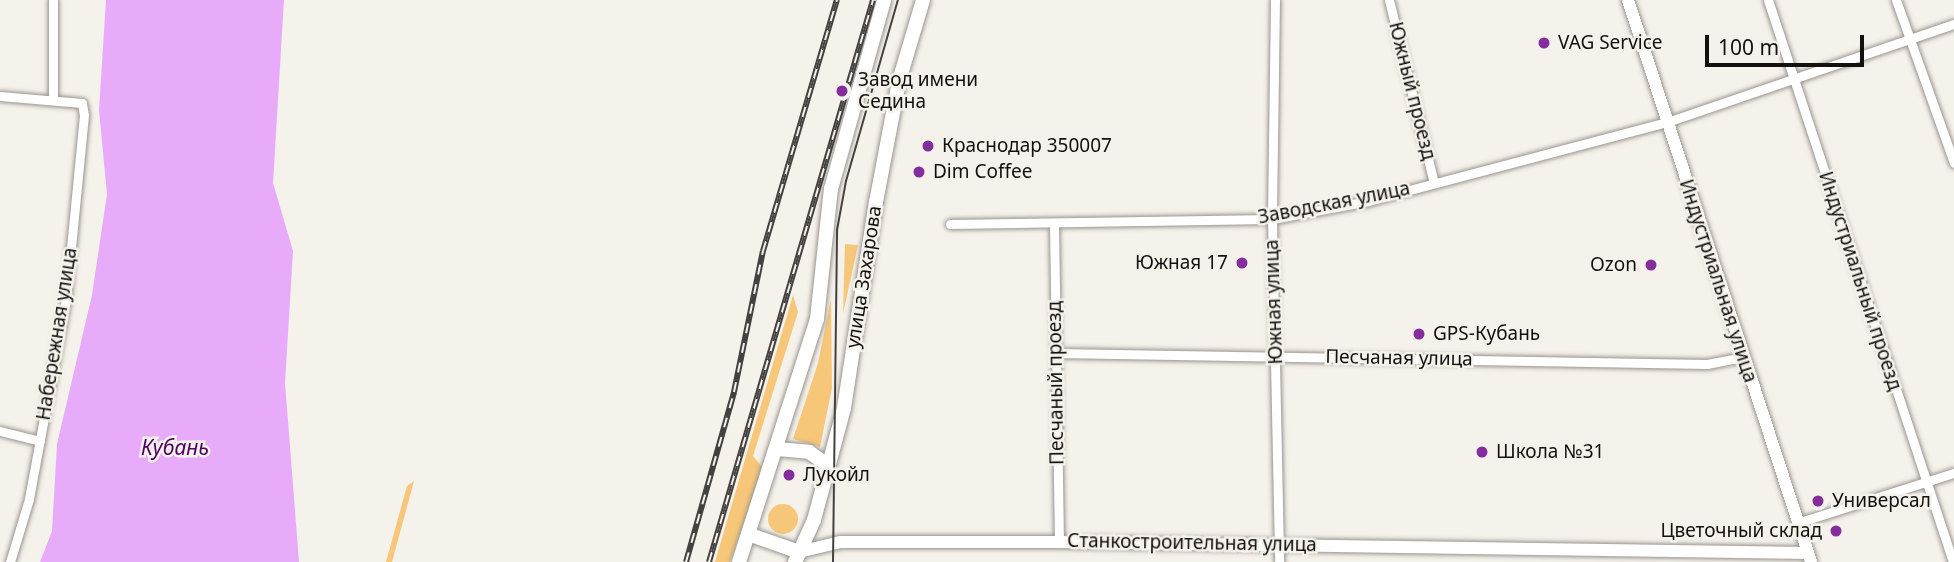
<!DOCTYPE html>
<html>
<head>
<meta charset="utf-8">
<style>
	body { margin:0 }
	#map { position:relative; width:1954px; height:562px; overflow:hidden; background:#f5f1eb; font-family:"Noto Sans",sans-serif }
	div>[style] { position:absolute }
	.green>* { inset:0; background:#f6c779 }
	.round { border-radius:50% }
	.water>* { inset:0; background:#e7abfa }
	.roads { filter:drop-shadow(0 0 2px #99958f) drop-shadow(0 0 2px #99958f) }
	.street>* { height:9px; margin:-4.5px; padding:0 4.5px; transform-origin:4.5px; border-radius:4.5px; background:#fff }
	.secondary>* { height:12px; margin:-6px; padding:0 6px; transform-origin:6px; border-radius:6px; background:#fff }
	.primary>* { height:14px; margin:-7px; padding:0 7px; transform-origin:7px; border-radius:7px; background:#fff }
	.tram>* { height:2px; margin:-1px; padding:0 1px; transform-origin:1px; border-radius:1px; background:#444240 }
	.rail>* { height:6px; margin-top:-3px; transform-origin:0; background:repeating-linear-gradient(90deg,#f5f1eb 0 10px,#444240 0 20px); box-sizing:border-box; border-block:2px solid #444240 }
	.dots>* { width:19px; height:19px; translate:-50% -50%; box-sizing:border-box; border:4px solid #f5f1eb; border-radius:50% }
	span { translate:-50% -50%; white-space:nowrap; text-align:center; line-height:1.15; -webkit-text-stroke:5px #f5f1eb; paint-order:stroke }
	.poi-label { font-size:19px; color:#12110f }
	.left { translate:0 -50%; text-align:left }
	.right { translate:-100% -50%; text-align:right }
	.street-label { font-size:19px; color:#12110f }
	.water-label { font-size:21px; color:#4f0062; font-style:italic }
	.scale { position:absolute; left:1705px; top:35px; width:159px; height:32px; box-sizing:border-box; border:4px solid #12110f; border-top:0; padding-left:9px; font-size:21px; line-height:24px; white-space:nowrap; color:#12110f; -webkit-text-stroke:5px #f5f1eb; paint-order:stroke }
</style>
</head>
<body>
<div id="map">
	<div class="green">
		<i style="clip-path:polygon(845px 244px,858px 245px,843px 314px)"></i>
		<i style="clip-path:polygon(793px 295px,798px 312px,753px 456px,763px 468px,730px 562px,715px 562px)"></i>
		<i style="clip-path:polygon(831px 299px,832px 388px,820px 447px,793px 439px,818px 363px)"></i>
		<i style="clip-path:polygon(414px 481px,392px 562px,386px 562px,407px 486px)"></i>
		<i class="round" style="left:768px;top:504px;width:30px;height:30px"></i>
	</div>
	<div class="water">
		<i style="clip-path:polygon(106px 0,284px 0,273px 183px,293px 251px,285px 383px,299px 562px,40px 562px,52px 531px,57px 444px,92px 295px,107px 194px,99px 110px)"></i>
	</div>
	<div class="roads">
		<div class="street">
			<i style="left:1275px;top:0;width:219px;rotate:90.8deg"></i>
			<i style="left:1272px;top:219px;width:343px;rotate:88.8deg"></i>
			<i style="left:1389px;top:0;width:188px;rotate:76.2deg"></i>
			<i style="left:1768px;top:0;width:592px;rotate:71.78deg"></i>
			<i style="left:1896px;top:0;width:173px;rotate:70.4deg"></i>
			<i style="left:0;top:96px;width:82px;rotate:4.9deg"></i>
			<i style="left:82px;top:103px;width:12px;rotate:81deg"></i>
			<i style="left:84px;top:115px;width:185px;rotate:95.6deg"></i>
			<i style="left:66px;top:299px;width:203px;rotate:100.5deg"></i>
			<i style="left:29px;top:499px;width:66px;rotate:106.8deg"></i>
			<i style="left:53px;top:100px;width:100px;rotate:-90deg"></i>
			<i style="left:950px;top:224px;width:322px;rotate:-0.9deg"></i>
			<i style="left:1272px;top:219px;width:98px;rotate:-10.6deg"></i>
			<i style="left:1368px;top:201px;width:309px;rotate:-14.8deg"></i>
			<i style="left:1667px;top:122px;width:303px;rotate:-18.9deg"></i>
			<i style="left:1054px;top:224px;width:318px;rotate:89.1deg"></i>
			<i style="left:1056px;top:353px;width:651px;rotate:0.97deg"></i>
			<i style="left:1707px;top:364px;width:36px;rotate:-11deg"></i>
			<i style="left:0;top:431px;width:41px;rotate:14deg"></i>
			<i style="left:1797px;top:523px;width:165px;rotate:-17.7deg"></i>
		</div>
		<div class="secondary">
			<i style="left:1628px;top:0;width:591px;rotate:71.96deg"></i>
			<i style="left:799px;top:552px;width:42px;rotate:-13.7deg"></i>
			<i style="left:840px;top:542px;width:219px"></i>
			<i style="left:1059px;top:542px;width:749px;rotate:0.84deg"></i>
		</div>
		<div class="primary">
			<i style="left:777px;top:449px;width:32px;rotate:5deg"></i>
			<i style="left:809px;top:452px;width:24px;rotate:35deg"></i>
			<i style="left:748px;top:534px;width:54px;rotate:19.4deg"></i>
			<i style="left:739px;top:562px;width:255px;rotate:-72.2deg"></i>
			<i style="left:817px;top:319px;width:131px;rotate:-83.9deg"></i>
			<i style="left:831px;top:189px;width:196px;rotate:-74.3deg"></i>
			<i style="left:795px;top:562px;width:46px;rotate:-65.7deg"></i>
			<i style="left:814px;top:520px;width:116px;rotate:-75deg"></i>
			<i style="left:844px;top:408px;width:208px;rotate:-81.2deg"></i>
			<i style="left:876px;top:202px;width:123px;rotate:-79.2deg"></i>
			<i style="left:899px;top:81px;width:84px;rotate:-73.5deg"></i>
		</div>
	</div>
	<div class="tram">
		<i style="left:833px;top:562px;width:332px;rotate:-89.3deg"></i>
		<i style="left:837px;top:230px;width:50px;rotate:-79.6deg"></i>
		<i style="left:846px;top:181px;width:188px;rotate:-74deg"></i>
	</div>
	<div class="rail">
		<i style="left:686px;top:562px;width:177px;rotate:-74.2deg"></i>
		<i style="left:734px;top:392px;width:144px;rotate:-78.4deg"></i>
		<i style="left:763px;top:251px;width:262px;rotate:-73.6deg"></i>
		<i style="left:709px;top:562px;width:585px;rotate:-73.73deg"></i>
	</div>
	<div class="dots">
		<i style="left:1544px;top:43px;background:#832e9c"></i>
		<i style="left:842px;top:91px;background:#832e9c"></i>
		<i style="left:928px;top:146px;background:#832e9c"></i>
		<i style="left:919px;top:172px;background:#832e9c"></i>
		<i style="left:1242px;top:263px;background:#832e9c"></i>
		<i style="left:1651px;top:265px;background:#832e9c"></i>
		<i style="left:1419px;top:334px;background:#832e9c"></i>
		<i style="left:1482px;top:452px;background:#832e9c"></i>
		<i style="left:789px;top:475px;background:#832e9c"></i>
		<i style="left:1818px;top:501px;background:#832e9c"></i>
		<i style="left:1836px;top:531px;background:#832e9c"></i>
	</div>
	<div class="poi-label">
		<span class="left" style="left:1558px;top:43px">VAG Service</span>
		<span class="left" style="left:858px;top:91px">Завод имени<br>Седина</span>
		<span class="left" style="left:942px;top:146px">Краснодар 350007</span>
		<span class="left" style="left:933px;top:172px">Dim Coffee</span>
		<span class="right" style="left:1228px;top:263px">Южная 17</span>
		<span class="right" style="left:1637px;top:265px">Ozon</span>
		<span class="left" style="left:1433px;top:334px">GPS-Кубань</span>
		<span class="left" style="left:1496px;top:452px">Школа №31</span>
		<span class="left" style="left:803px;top:475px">Лукойл</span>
		<span class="left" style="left:1832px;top:501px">Универсал</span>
		<span class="right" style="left:1822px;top:531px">Цветочный склад</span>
	</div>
	<div class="street-label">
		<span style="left:1412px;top:91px;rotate:76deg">Южный проезд</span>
		<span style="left:1334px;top:203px;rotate:-11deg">Заводская улица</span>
		<span style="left:864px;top:277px;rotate:-81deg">улица Захарова</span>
		<span style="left:1718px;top:281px;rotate:72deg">Индустриальная улица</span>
		<span style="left:1860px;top:281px;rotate:72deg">Индустриальный проезд</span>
		<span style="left:1274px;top:302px;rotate:-92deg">Южная улица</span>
		<span style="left:57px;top:334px;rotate:-81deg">Набережная улица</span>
		<span style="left:1399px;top:358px;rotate:1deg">Песчаная улица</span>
		<span style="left:1056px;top:383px;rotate:-91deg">Песчаный проезд</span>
		<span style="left:1192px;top:543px;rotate:1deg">Станкостроительная улица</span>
	</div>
	<div class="water-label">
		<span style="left:175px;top:447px">Кубань</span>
	</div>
	<div class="scale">100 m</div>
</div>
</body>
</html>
